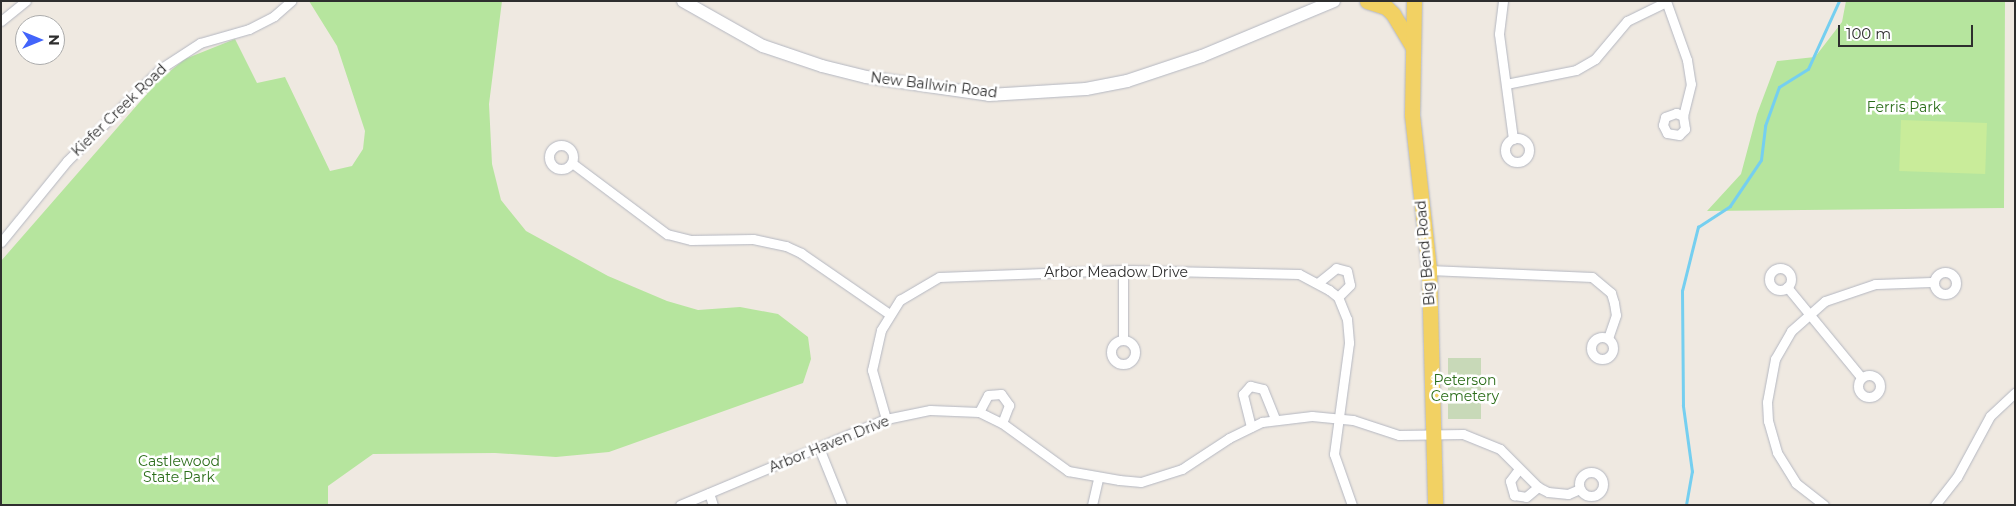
<!DOCTYPE html>
<html>
<head>
<meta charset="utf-8">
<style>
	body { margin:0 }
	#map { position:relative; width:2016px; height:506px; overflow:hidden; background:#efe9e1; font-family:Montserrat,sans-serif }
	div>[style] { position:absolute }
	.green>* { inset:0; background:#b6e59e }
	.cemetery>* { inset:0; background:#c8d9b8; transform-origin:0 0 }
	.pitch>* { inset:0; background:#c9ec9a; transform-origin:0 0 }
	.stream>* { height:2.5px; margin:-1.25px; padding:0 1.25px; transform-origin:1.25px; border-radius:1.25px; background:#75cff0 }
	.roads { filter:drop-shadow(0 0 1px #b4b7c1) drop-shadow(0 0 1px #b4b7c1) }
	.street>* { height:9px; margin:-4.5px; padding:0 4.5px; transform-origin:4.5px; border-radius:4.5px; background:#fff }
	.street>.ring { margin:-4.5px; padding:0; box-sizing:content-box; background:none; border:9px solid #fff; border-radius:50% }
	.secondary>* { height:12px; margin:-6px; padding:0 6px; transform-origin:6px; border-radius:6px; background:#fff }
	.primary>* { height:15px; margin:-7.5px; padding:0 7.5px; transform-origin:7.5px; border-radius:7.5px; background:#f2d163 }
	span { translate:-50% -50%; white-space:nowrap; text-align:center; line-height:1.15; -webkit-text-stroke:5px #fff; paint-order:stroke }
	.street-label { font-size:14px; color:#2e2e2e }
	.park-label { font-size:14px; color:#2c6e1b }
	.frame { position:absolute; inset:0; border:2px solid #2e2e2e; pointer-events:none }
	.north { position:absolute; left:15px; top:15px; width:50px; height:50px; box-sizing:border-box; background:#fff; border:1px solid #ababab; border-radius:50%; rotate:90deg; font-size:14px; font-weight:700; line-height:20px; text-align:center; color:#2e2e2e }
	.north::after { content:''; display:block; margin:auto; width:18px; height:22px; background:#4264fb; clip-path:polygon(50% 0,100% 100%,50% 72%,0 100%) }
	.scale { position:absolute; left:1838px; top:25px; width:135px; height:22px; box-sizing:border-box; border:2px solid #2e2e2e; border-top:0; padding-left:6px; font-size:15px; line-height:18px; white-space:nowrap; color:#2e2e2e; -webkit-text-stroke:4px #fff; paint-order:stroke }
</style>
</head>
<body>
<div id="map">
	<div class="green">
		<i style="clip-path:polygon(309px 1px,502px 1px,489px 104px,492px 164px,501px 200px,526px 231px,608px 276px,667px 301px,698px 310px,740px 307px,778px 314px,808px 337px,811px 359px,803px 383px,609px 452px,556px 457px,495px 453px,373px 454px,328px 486px,328px 505px,1px 505px,1px 261px,159px 80px,185px 59px,235px 39px,257px 83px,285px 77px,330px 171px,352px 166px,363px 149px,365px 131px,337px 46px)"></i>
		<i style="clip-path:polygon(1846px 1px,2005px 1px,2004px 208px,1707px 211px,1741px 174px,1757px 114px,1777px 61px,1815px 57px,1842px 22px)"></i>
	</div>
	<div class="cemetery">
		<i style="left:1448px;top:358px;width:33px;height:61px"></i>
	</div>
	<div class="pitch">
		<i style="left:1901px;top:120px;width:86px;height:51px;rotate:2deg"></i>
	</div>
	<div class="stream">
		<i style="left:1686px;top:505px;width:34px;rotate:-80deg"></i>
		<i style="left:1692px;top:472px;width:67px;rotate:-97.8deg"></i>
		<i style="left:1683px;top:406px;width:115px;rotate:-90.5deg"></i>
		<i style="left:1682px;top:291px;width:66px;rotate:-76deg"></i>
		<i style="left:1698px;top:227px;width:38px;rotate:-33deg"></i>
		<i style="left:1730px;top:206px;width:55px;rotate:-56deg"></i>
		<i style="left:1761px;top:160px;width:34px;rotate:-83deg"></i>
		<i style="left:1765px;top:126px;width:41px;rotate:-70.3deg"></i>
		<i style="left:1779px;top:87px;width:34px;rotate:-32deg"></i>
		<i style="left:1808px;top:69px;width:75px;rotate:-65.5deg"></i>
	</div>
	<div class="roads">
		<div class="street">
			<i style="left:1503px;top:1px;width:33px;rotate:97deg"></i>
			<i style="left:1499px;top:34px;width:106px;rotate:82.4deg"></i>
			<i style="left:1666px;top:1px;width:63px;rotate:70.4deg"></i>
			<i style="left:1687px;top:60px;width:24px;rotate:81deg"></i>
			<i style="left:1691px;top:84px;width:33px;rotate:104deg"></i>
			<i style="left:1683px;top:116px;width:13px;rotate:81deg"></i>
			<i style="left:1685px;top:129px;width:8px;rotate:135deg"></i>
			<i style="left:1679px;top:135px;width:12px;rotate:-171deg"></i>
			<i style="left:1667px;top:133px;width:9px;rotate:-117deg"></i>
			<i style="left:1663px;top:125px;width:8px;rotate:-76deg"></i>
			<i style="left:1665px;top:117px;width:12px;rotate:-20deg"></i>
			<i style="left:1676px;top:113px;width:8px;rotate:23deg"></i>
			<i style="left:1px;top:21px;width:32px;rotate:-39deg"></i>
			<i style="left:1506px;top:84px;width:71px;rotate:-11.3deg"></i>
			<i style="left:1576px;top:70px;width:22px;rotate:-30deg"></i>
			<i style="left:1595px;top:59px;width:50px;rotate:-49.9deg"></i>
			<i style="left:1627px;top:21px;width:43px;rotate:-26deg"></i>
			<i class="ring" style="left:1505px;top:138px;width:15px;height:15px"></i>
			<i class="ring" style="left:549px;top:145px;width:15px;height:15px"></i>
			<i style="left:572px;top:163px;width:119px;rotate:36.8deg"></i>
			<i style="left:667px;top:234px;width:25px;rotate:14deg"></i>
			<i style="left:691px;top:240px;width:62px;rotate:-0.9deg"></i>
			<i style="left:753px;top:239px;width:34px;rotate:12deg"></i>
			<i style="left:786px;top:246px;width:17px;rotate:25deg"></i>
			<i style="left:801px;top:253px;width:106px;rotate:34.6deg"></i>
			<i style="left:1px;top:242px;width:104px;rotate:-50.8deg"></i>
			<i style="left:67px;top:161px;width:131px;rotate:-44.7deg"></i>
			<i style="left:160px;top:69px;width:48px;rotate:-33deg"></i>
			<i style="left:200px;top:43px;width:51px;rotate:-15.9deg"></i>
			<i style="left:249px;top:29px;width:28px;rotate:-27deg"></i>
			<i style="left:274px;top:16px;width:23px;rotate:-41deg"></i>
			<i class="ring" style="left:1769px;top:268px;width:13px;height:13px"></i>
			<i style="left:1123px;top:270px;width:70px;rotate:90deg"></i>
			<i style="left:1429px;top:270px;width:163px;rotate:2.5deg"></i>
			<i style="left:1592px;top:277px;width:25px;rotate:40deg"></i>
			<i style="left:1611px;top:293px;width:10px;rotate:73deg"></i>
			<i style="left:1614px;top:303px;width:12px;rotate:81deg"></i>
			<i style="left:1616px;top:315px;width:24px;rotate:109deg"></i>
			<i class="ring" style="left:1934px;top:272px;width:13px;height:13px"></i>
			<i style="left:1319px;top:282px;width:22px;rotate:-39deg"></i>
			<i style="left:1336px;top:268px;width:11px;rotate:15deg"></i>
			<i style="left:1347px;top:271px;width:14px;rotate:78deg"></i>
			<i style="left:1350px;top:285px;width:17px;rotate:135deg"></i>
			<i style="left:1787px;top:287px;width:117px;rotate:50.6deg"></i>
			<i class="ring" style="left:1591px;top:337px;width:13px;height:13px"></i>
			<i class="ring" style="left:1111px;top:340px;width:15px;height:15px"></i>
			<i class="ring" style="left:1858px;top:375px;width:13px;height:13px"></i>
			<i style="left:979px;top:412px;width:19px;rotate:-62deg"></i>
			<i style="left:988px;top:395px;width:13px;rotate:-4deg"></i>
			<i style="left:1001px;top:394px;width:14px;rotate:54deg"></i>
			<i style="left:1009px;top:405px;width:19px;rotate:111deg"></i>
			<i style="left:886px;top:419px;width:51px;rotate:-105.9deg"></i>
			<i style="left:872px;top:370px;width:41px;rotate:-77.3deg"></i>
			<i style="left:881px;top:330px;width:36px;rotate:-58deg"></i>
			<i style="left:900px;top:300px;width:45px;rotate:-30.5deg"></i>
			<i style="left:939px;top:277px;width:184px;rotate:-2.2deg"></i>
			<i style="left:1123px;top:270px;width:176px;rotate:1.3deg"></i>
			<i style="left:1299px;top:274px;width:34px;rotate:28deg"></i>
			<i style="left:1329px;top:290px;width:11px;rotate:38deg"></i>
			<i style="left:1338px;top:297px;width:24px;rotate:68deg"></i>
			<i style="left:1347px;top:319px;width:24px;rotate:85deg"></i>
			<i style="left:1349px;top:343px;width:112px;rotate:97.7deg"></i>
			<i style="left:1334px;top:454px;width:54px;rotate:70.6deg"></i>
			<i style="left:1251px;top:427px;width:34px;rotate:-104deg"></i>
			<i style="left:1243px;top:394px;width:11px;rotate:-49deg"></i>
			<i style="left:1250px;top:386px;width:13px;rotate:13deg"></i>
			<i style="left:1263px;top:389px;width:32px;rotate:68deg"></i>
			<i style="left:819px;top:448px;width:61px;rotate:68deg"></i>
			<i style="left:1519px;top:469px;width:15px;rotate:127deg"></i>
			<i style="left:1510px;top:481px;width:15px;rotate:74deg"></i>
			<i style="left:1514px;top:495px;width:12px;rotate:9deg"></i>
			<i style="left:1526px;top:497px;width:16px;rotate:-40deg"></i>
			<i class="ring" style="left:1579px;top:472px;width:15px;height:15px"></i>
			<i style="left:709px;top:493px;width:13px;rotate:72deg"></i>
			<i style="left:680px;top:505px;width:223px;rotate:-22.7deg"></i>
			<i style="left:886px;top:419px;width:45px;rotate:-11.6deg"></i>
			<i style="left:930px;top:410px;width:49px;rotate:2.3deg"></i>
			<i style="left:979px;top:412px;width:25px;rotate:26deg"></i>
			<i style="left:1002px;top:423px;width:82px;rotate:36deg"></i>
			<i style="left:1068px;top:471px;width:52px;rotate:10deg"></i>
			<i style="left:1119px;top:480px;width:22px;rotate:5deg"></i>
			<i style="left:1141px;top:482px;width:43px;rotate:-17.6deg"></i>
			<i style="left:1182px;top:469px;width:56px;rotate:-33.4deg"></i>
			<i style="left:1229px;top:438px;width:37px;rotate:-26deg"></i>
			<i style="left:1262px;top:422px;width:50px;rotate:-6.8deg"></i>
			<i style="left:1312px;top:416px;width:41px;rotate:5.6deg"></i>
			<i style="left:1353px;top:420px;width:48px;rotate:18.1deg"></i>
			<i style="left:1399px;top:435px;width:64px;rotate:-0.9deg"></i>
			<i style="left:1463px;top:434px;width:40px;rotate:22deg"></i>
			<i style="left:1500px;top:449px;width:54px;rotate:45deg"></i>
			<i style="left:1538px;top:487px;width:11px;rotate:27deg"></i>
			<i style="left:1548px;top:492px;width:20px;rotate:6deg"></i>
			<i style="left:1568px;top:494px;width:13px;rotate:-23deg"></i>
			<i style="left:1092px;top:505px;width:28px;rotate:-77deg"></i>
			<i style="left:1824px;top:505px;width:36px;rotate:-142deg"></i>
			<i style="left:1796px;top:483px;width:36px;rotate:-122deg"></i>
			<i style="left:1777px;top:452px;width:32px;rotate:-106deg"></i>
			<i style="left:1768px;top:421px;width:19px;rotate:-93deg"></i>
			<i style="left:1767px;top:402px;width:44px;rotate:-79.5deg"></i>
			<i style="left:1775px;top:359px;width:32px;rotate:-60deg"></i>
			<i style="left:1791px;top:331px;width:45px;rotate:-41.4deg"></i>
			<i style="left:1825px;top:301px;width:53px;rotate:-18.8deg"></i>
			<i style="left:1875px;top:284px;width:58px;rotate:-2deg"></i>
			<i style="left:1935px;top:505px;width:36px;rotate:-52deg"></i>
			<i style="left:1957px;top:477px;width:69px;rotate:-61.6deg"></i>
			<i style="left:1990px;top:416px;width:34px;rotate:-43deg"></i>
		</div>
		<div class="secondary">
			<i style="left:683px;top:1px;width:92px;rotate:29.4deg"></i>
			<i style="left:763px;top:46px;width:62px;rotate:18.7deg"></i>
			<i style="left:822px;top:66px;width:45px;rotate:14deg"></i>
			<i style="left:866px;top:77px;width:124px;rotate:8.3deg"></i>
			<i style="left:989px;top:95px;width:97px;rotate:-3.5deg"></i>
			<i style="left:1086px;top:89px;width:42px;rotate:-11deg"></i>
			<i style="left:1127px;top:81px;width:79px;rotate:-18.4deg"></i>
			<i style="left:1202px;top:56px;width:143px;rotate:-22.6deg"></i>
		</div>
		<div class="primary">
			<i style="left:1367px;top:1px;width:20px;rotate:18deg"></i>
			<i style="left:1386px;top:7px;width:10px;rotate:45deg"></i>
			<i style="left:1393px;top:14px;width:39px;rotate:59deg"></i>
			<i style="left:1414px;top:1px;width:114px;rotate:91deg"></i>
			<i style="left:1412px;top:115px;width:156px;rotate:83.7deg"></i>
			<i style="left:1429px;top:270px;width:235px;rotate:88.5deg"></i>
		</div>
	</div>
	<div class="street-label">
		<span style="left:934px;top:85px;rotate:7deg">New Ballwin Road</span>
		<span style="left:119px;top:110px;rotate:-44deg">Kiefer Creek Road</span>
		<span style="left:1425px;top:253px;rotate:-95deg">Big Bend Road</span>
		<span style="left:1116px;top:272px">Arbor Meadow Drive</span>
		<span style="left:829px;top:444px;rotate:-22deg">Arbor Haven Drive</span>
	</div>
	<div class="park-label">
		<span style="left:1904px;top:107px">Ferris Park</span>
		<span style="left:1465px;top:388px">Peterson<br>Cemetery</span>
		<span style="left:179px;top:469px">Castlewood<br>State Park</span>
	</div>
	<div class="frame"></div>
	<div class="north">N</div>
	<div class="scale">100 m</div>
</div>
</body>
</html>
